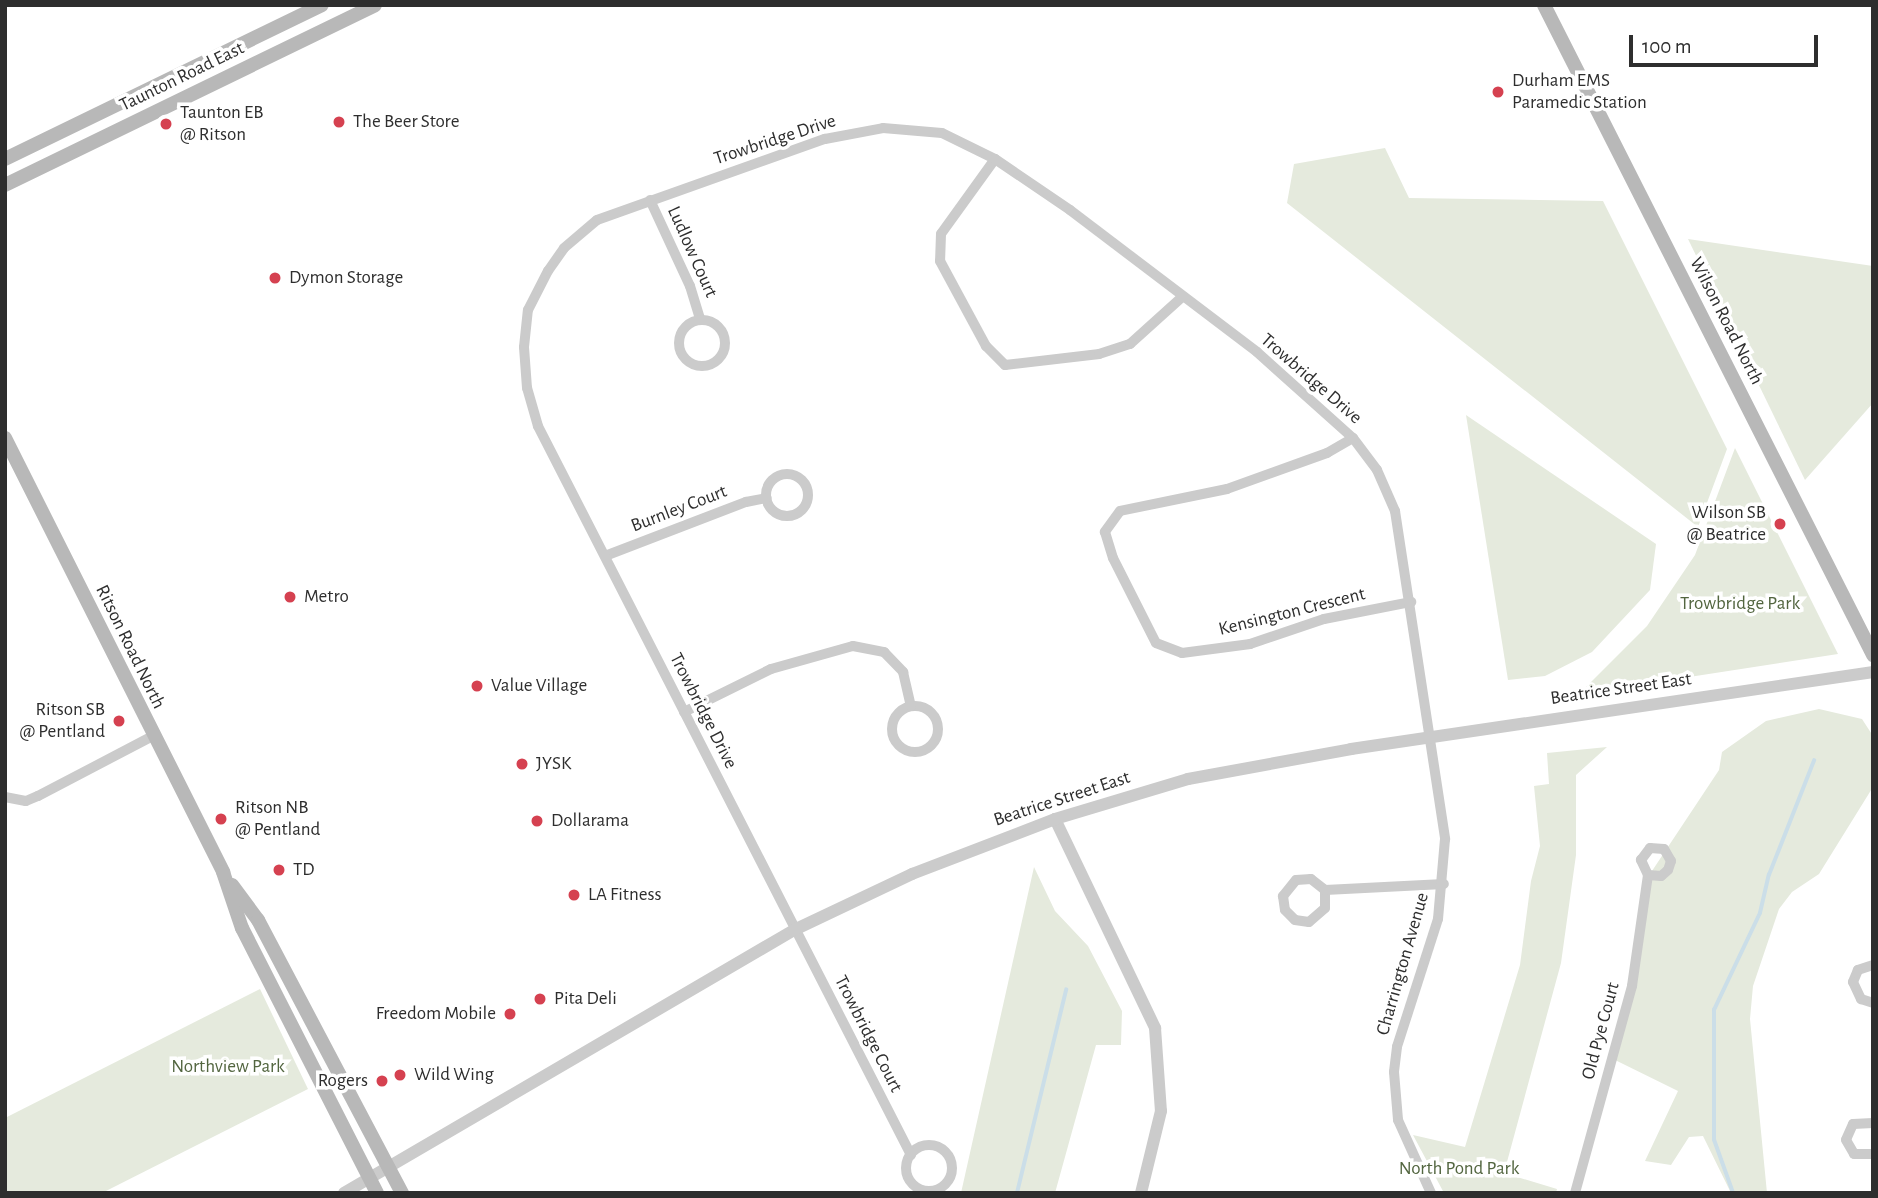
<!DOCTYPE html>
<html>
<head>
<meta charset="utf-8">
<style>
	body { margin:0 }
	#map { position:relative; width:1878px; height:1198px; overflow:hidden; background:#fff; font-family:"Alegreya Sans",sans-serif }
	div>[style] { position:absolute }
	.green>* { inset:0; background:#e5eadd }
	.stream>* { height:3.5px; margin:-1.75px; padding:0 1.75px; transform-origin:1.75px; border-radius:1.75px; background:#cbdee8 }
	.minor>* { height:10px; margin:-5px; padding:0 5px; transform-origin:5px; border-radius:5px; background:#cbcbcb }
	.minor>.ring { margin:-5px; padding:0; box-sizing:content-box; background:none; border:10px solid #cbcbcb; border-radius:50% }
	.tertiary>* { height:12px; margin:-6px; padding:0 6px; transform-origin:6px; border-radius:6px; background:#cbcbcb }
	.secondary>* { height:14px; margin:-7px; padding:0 7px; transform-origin:7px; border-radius:7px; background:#b8b8b8 }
	.dots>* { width:19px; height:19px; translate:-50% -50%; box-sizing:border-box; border:4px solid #fff; border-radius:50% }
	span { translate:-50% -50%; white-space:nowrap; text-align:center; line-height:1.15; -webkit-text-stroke:7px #fff; paint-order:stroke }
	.street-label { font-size:19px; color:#2e2e2e }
	.poi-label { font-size:19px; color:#2e2e2e }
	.left { translate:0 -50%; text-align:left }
	.right { translate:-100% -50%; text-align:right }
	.park-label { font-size:19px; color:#536640 }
	.frame { position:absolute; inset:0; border:7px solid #2e2e2e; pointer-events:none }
	.scale { position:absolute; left:1629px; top:35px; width:189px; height:32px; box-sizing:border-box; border:4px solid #2e2e2e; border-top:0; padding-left:9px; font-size:21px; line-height:24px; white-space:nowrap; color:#2e2e2e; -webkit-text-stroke:5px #fff; paint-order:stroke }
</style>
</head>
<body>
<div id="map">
	<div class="green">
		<i style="clip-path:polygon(1385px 148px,1409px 198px,1603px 201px,1727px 449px,1698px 527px,1287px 203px,1294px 164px)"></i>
		<i style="clip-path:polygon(1688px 239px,1873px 266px,1873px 403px,1805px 480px)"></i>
		<i style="clip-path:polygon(1466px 415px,1656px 544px,1650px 590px,1592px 652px,1545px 676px,1508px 680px)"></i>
		<i style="clip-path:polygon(1735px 448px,1838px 654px,1579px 694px,1647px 626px,1695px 555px)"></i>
		<i style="clip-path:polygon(1819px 709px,1862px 719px,1873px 736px,1873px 787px,1819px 874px,1792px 892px,1779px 909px,1753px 986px,1750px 1019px,1767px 1193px,1731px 1193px,1703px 1136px,1689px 1137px,1671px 1165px,1645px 1161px,1678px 1091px,1613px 1059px,1632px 992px,1648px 877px,1719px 770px,1722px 752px,1766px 721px)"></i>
		<i style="clip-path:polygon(1607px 747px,1576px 775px,1576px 855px,1561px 963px,1504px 1173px,1557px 1189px,1556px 1193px,1444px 1193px,1413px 1135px,1465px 1147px,1520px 965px,1531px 881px,1540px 846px,1534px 786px,1549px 784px,1547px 753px)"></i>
		<i style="clip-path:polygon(1034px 867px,1055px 911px,1088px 946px,1122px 1011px,1121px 1045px,1096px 1045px,1055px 1193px,961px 1193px)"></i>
		<i style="clip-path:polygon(260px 989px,308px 1089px,102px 1193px,5px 1193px,5px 1118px)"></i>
	</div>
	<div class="stream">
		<i style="left:1017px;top:1193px;width:209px;rotate:-76.4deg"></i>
		<i style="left:1733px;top:1193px;width:56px;rotate:-109.7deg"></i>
		<i style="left:1714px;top:1140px;width:130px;rotate:-90deg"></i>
		<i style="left:1714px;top:1010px;width:107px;rotate:-64.6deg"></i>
		<i style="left:1760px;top:913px;width:39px;rotate:-77deg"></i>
		<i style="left:1769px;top:875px;width:123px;rotate:-68.5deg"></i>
	</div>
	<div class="minor">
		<i style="left:995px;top:159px;width:92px;rotate:125.8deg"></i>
		<i style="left:941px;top:234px;width:27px;rotate:92deg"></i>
		<i style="left:940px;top:261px;width:97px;rotate:61.6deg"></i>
		<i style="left:986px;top:346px;width:27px;rotate:45deg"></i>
		<i style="left:1005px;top:365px;width:95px;rotate:-6.7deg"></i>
		<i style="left:1099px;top:354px;width:33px;rotate:-18deg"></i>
		<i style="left:1130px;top:344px;width:69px;rotate:-42deg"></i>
		<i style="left:650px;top:200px;width:95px;rotate:65.1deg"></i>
		<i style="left:690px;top:286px;width:34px;rotate:73deg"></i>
		<i class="ring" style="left:679px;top:320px;width:36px;height:36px"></i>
		<i style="left:1353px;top:438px;width:30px;rotate:150deg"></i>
		<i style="left:1327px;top:453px;width:106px;rotate:160.2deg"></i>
		<i style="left:1227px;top:489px;width:109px;rotate:168.4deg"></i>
		<i style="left:1120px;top:511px;width:26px;rotate:126deg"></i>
		<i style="left:1105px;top:532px;width:27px;rotate:73deg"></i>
		<i style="left:1113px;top:558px;width:95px;rotate:63.2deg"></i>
		<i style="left:1156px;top:643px;width:28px;rotate:21deg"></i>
		<i style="left:1182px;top:653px;width:69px;rotate:-7.5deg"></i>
		<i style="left:1250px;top:644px;width:78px;rotate:-18.7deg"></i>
		<i style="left:1324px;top:619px;width:89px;rotate:-11.1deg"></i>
		<i class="ring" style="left:766px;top:474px;width:32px;height:32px"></i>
		<i style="left:605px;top:556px;width:151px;rotate:-21deg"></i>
		<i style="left:746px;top:502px;width:21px;rotate:-11deg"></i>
		<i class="ring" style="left:892px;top:706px;width:36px;height:36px"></i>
		<i style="left:684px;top:712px;width:97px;rotate:-26.3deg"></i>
		<i style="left:771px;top:669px;width:85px;rotate:-15.7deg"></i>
		<i style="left:853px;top:646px;width:32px;rotate:11deg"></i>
		<i style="left:884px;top:652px;width:28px;rotate:46deg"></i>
		<i style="left:903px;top:672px;width:35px;rotate:77deg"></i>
		<i style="left:5px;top:797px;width:21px;rotate:11deg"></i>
		<i style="left:26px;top:801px;width:13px;rotate:-23deg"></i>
		<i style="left:38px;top:796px;width:130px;rotate:-27.6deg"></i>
		<i style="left:1325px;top:890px;width:18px;rotate:-142deg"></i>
		<i style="left:1311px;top:879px;width:15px;rotate:176deg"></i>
		<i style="left:1296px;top:880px;width:21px;rotate:129deg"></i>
		<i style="left:1283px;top:896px;width:14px;rotate:82deg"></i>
		<i style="left:1285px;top:910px;width:14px;rotate:45deg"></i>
		<i style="left:1295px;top:920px;width:14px;rotate:8deg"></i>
		<i style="left:1309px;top:922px;width:21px;rotate:-41deg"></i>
		<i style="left:1325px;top:908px;width:18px;rotate:-90deg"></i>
		<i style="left:1325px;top:890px;width:119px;rotate:-2.9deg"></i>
		<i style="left:1873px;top:965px;width:16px;rotate:162deg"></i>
		<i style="left:1858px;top:970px;width:13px;rotate:113deg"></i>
		<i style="left:1853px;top:982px;width:19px;rotate:65deg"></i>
		<i style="left:1861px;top:999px;width:13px;rotate:18deg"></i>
		<i style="left:1873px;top:1123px;width:20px;rotate:177deg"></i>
		<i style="left:1853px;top:1124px;width:17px;rotate:114deg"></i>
		<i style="left:1846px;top:1140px;width:16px;rotate:60deg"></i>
		<i style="left:1854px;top:1154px;width:19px"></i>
		<i class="ring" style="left:906px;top:1145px;width:36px;height:36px"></i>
		<i style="left:911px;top:1155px;width:819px;rotate:-117.1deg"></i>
		<i style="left:538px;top:426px;width:40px;rotate:-106deg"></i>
		<i style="left:527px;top:388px;width:41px;rotate:-94.2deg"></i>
		<i style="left:524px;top:347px;width:37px;rotate:-84deg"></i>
		<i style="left:528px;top:310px;width:44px;rotate:-62.9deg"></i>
		<i style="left:548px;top:271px;width:28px;rotate:-55deg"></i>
		<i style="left:564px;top:248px;width:43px;rotate:-40.3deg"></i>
		<i style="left:597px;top:220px;width:242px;rotate:-19.6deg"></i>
		<i style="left:825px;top:139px;width:59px;rotate:-10.7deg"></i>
		<i style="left:883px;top:128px;width:59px;rotate:4.8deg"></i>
		<i style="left:942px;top:133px;width:59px;rotate:26.1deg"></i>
		<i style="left:995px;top:159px;width:91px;rotate:34.2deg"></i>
		<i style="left:1070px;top:210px;width:235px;rotate:37.2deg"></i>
		<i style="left:1257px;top:352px;width:129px;rotate:41.9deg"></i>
		<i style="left:1353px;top:438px;width:40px;rotate:53deg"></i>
		<i style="left:1377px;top:470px;width:45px;rotate:66.3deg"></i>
		<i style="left:1395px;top:511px;width:332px;rotate:81.3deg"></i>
		<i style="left:1445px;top:839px;width:80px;rotate:95deg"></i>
		<i style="left:1438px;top:919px;width:134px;rotate:107.8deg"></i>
		<i style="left:1397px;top:1047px;width:25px;rotate:97deg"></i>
		<i style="left:1394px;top:1072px;width:48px;rotate:85.2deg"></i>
		<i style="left:1398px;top:1120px;width:80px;rotate:65.7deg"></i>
		<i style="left:1575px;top:1193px;width:215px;rotate:-74.6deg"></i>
		<i style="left:1632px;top:986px;width:112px;rotate:-81.8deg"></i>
		<i style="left:1648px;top:875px;width:17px;rotate:-115deg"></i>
		<i style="left:1641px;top:860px;width:15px;rotate:-53deg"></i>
		<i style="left:1650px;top:848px;width:14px;rotate:4deg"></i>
		<i style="left:1664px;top:849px;width:14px;rotate:60deg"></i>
		<i style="left:1671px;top:861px;width:9px;rotate:108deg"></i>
		<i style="left:1668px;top:870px;width:9px;rotate:139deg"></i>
		<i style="left:1661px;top:876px;width:13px;rotate:-176deg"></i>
	</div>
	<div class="tertiary">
		<i style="left:1055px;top:819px;width:232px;rotate:64.4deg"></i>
		<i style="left:1155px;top:1028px;width:83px;rotate:85.9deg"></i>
		<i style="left:1161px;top:1111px;width:84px;rotate:103.7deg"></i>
		<i style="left:344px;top:1193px;width:521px;rotate:-30.3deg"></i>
		<i style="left:794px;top:930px;width:131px;rotate:-25.4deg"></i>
		<i style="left:912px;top:874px;width:153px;rotate:-21deg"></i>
		<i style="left:1055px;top:819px;width:139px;rotate:-16.7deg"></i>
		<i style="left:1188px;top:779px;width:166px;rotate:-10.4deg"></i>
		<i style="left:1351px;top:749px;width:528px;rotate:-8.39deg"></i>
	</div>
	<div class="secondary">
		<i style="left:1544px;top:5px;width:729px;rotate:63.15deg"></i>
		<i style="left:5px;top:159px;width:352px;rotate:-25.9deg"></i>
		<i style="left:5px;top:185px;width:411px;rotate:-25.9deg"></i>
		<i style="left:5px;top:438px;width:486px;rotate:63.3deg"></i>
		<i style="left:223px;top:872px;width:59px;rotate:71.3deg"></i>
		<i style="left:242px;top:928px;width:297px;rotate:63deg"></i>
		<i style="left:232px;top:885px;width:44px;rotate:53.4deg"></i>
		<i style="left:258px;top:920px;width:309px;rotate:62.2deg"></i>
	</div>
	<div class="dots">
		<i style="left:1498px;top:92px;background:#d54150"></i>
		<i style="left:339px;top:122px;background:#d54150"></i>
		<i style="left:166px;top:124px;background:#d54150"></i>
		<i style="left:275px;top:278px;background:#d54150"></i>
		<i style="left:1780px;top:524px;background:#d54150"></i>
		<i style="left:290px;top:597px;background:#d54150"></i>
		<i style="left:477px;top:686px;background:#d54150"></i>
		<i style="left:119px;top:721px;background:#d54150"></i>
		<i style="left:522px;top:764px;background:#d54150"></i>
		<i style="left:221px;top:819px;background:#d54150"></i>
		<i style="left:537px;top:821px;background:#d54150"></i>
		<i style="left:279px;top:870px;background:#d54150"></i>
		<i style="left:574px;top:895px;background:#d54150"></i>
		<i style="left:540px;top:999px;background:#d54150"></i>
		<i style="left:510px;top:1014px;background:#d54150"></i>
		<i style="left:400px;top:1075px;background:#d54150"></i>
		<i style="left:382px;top:1081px;background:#d54150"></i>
	</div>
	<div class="street-label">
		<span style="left:182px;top:77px;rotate:-26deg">Taunton Road East</span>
		<span style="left:775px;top:140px;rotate:-18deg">Trowbridge Drive</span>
		<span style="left:692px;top:252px;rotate:66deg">Ludlow Court</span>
		<span style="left:1726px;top:321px;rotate:63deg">Wilson Road North</span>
		<span style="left:1311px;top:379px;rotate:41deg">Trowbridge Drive</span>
		<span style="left:679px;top:509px;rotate:-21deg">Burnley Court</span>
		<span style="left:1292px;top:612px;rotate:-14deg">Kensington Crescent</span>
		<span style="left:130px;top:647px;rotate:64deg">Ritson Road North</span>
		<span style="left:1621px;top:689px;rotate:-8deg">Beatrice Street East</span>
		<span style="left:703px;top:711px;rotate:63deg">Trowbridge Drive</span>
		<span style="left:1062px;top:799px;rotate:-18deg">Beatrice Street East</span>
		<span style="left:1403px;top:964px;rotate:-74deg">Charrington Avenue</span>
		<span style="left:1601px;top:1031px;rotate:-75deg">Old Pye Court</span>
		<span style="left:868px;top:1034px;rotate:63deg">Trowbridge Court</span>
	</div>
	<div class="poi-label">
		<span class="left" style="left:1512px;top:92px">Durham EMS<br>Paramedic Station</span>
		<span class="left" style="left:180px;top:124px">Taunton EB<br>@ Ritson</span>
		<span class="left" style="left:353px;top:122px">The Beer Store</span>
		<span class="left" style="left:289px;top:278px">Dymon Storage</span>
		<span class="right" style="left:1766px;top:524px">Wilson SB<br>@ Beatrice</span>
		<span class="left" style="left:304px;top:597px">Metro</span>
		<span class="left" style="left:491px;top:686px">Value Village</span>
		<span class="right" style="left:105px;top:721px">Ritson SB<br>@ Pentland</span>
		<span class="left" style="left:536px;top:764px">JYSK</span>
		<span class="left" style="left:235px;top:819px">Ritson NB<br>@ Pentland</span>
		<span class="left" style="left:551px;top:821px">Dollarama</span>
		<span class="left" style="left:293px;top:870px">TD</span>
		<span class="left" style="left:588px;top:895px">LA Fitness</span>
		<span class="left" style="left:554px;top:999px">Pita Deli</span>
		<span class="right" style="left:496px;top:1014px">Freedom Mobile</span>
		<span class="left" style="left:414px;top:1075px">Wild Wing</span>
		<span class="right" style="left:368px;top:1081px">Rogers</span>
	</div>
	<div class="park-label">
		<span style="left:1740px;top:604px">Trowbridge Park</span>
		<span style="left:228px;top:1067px">Northview Park</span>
		<span style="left:1459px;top:1169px">North Pond Park</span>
	</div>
	<div class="frame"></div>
	<div class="scale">100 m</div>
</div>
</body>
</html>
